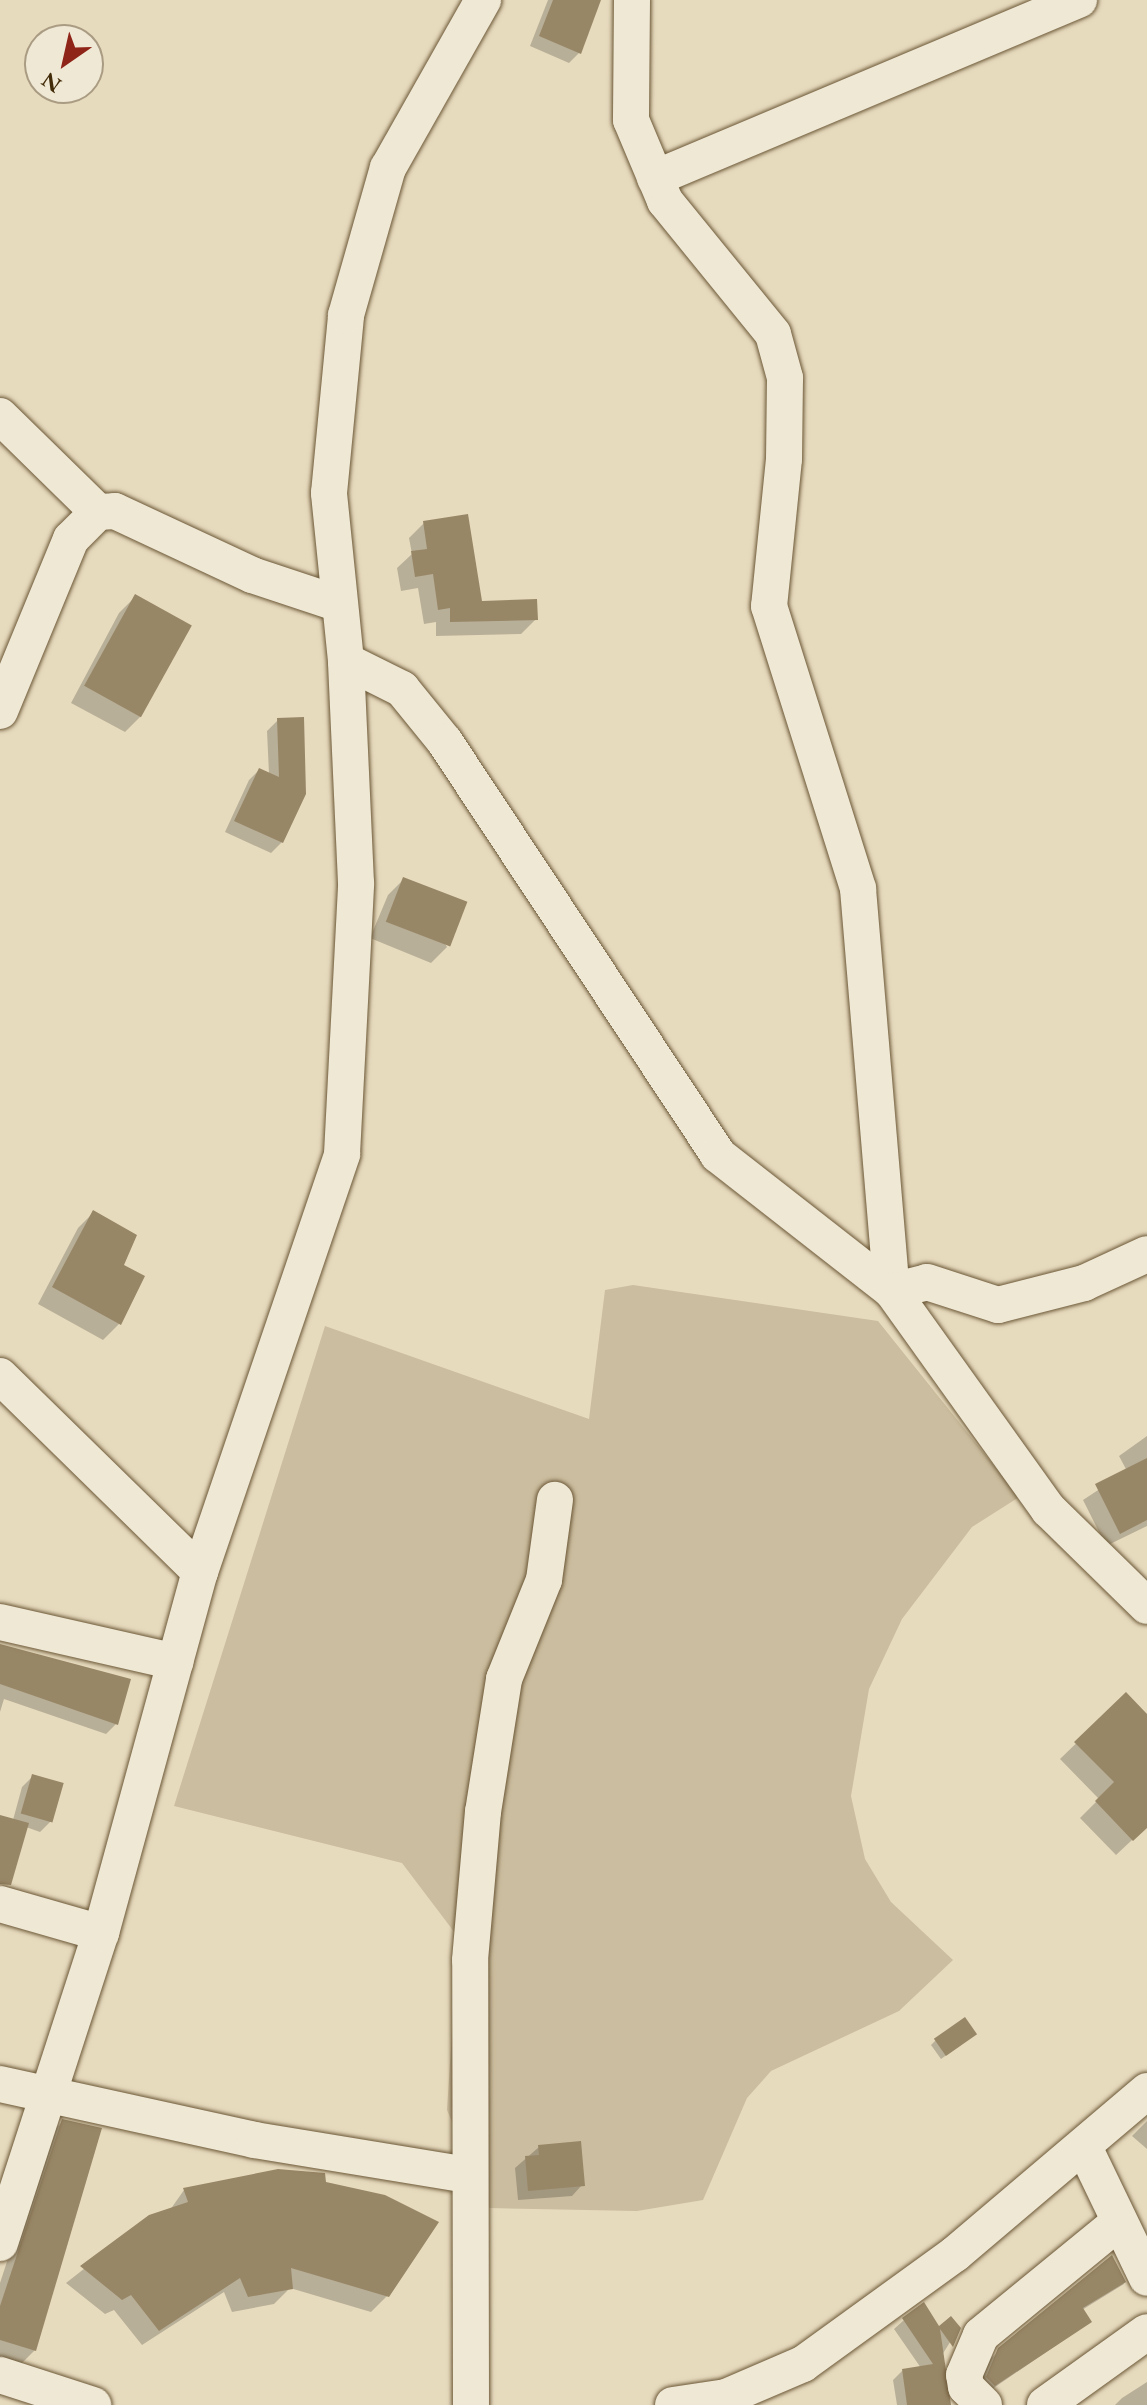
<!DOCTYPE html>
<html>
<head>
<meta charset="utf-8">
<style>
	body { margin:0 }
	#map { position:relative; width:1147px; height:2405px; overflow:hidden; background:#e7dbbe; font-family:"EB Garamond",serif }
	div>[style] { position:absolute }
	.green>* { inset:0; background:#cbbd9f }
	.shadow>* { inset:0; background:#0003 }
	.building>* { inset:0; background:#988767; transform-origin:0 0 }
	.roads { filter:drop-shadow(0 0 2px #6b5736) drop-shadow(0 0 2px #6b5736) }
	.minor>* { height:36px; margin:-18px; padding:0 18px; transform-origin:18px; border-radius:18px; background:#efe8d5 }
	span { translate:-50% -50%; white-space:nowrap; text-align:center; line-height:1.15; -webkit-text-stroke:7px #efe8d5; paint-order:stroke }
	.north { position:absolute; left:24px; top:24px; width:80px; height:80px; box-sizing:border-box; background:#efe8d5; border:2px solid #aa9c83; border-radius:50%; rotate:214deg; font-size:22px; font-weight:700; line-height:32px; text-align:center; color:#422b08 }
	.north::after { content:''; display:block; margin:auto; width:28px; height:36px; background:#8f2418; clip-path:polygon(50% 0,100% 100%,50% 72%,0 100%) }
</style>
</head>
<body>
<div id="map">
	<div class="green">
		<i style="clip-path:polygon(633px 1285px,878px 1321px,1019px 1497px,972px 1527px,902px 1619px,869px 1689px,851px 1796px,865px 1859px,891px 1902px,953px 1960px,899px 2011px,771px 2071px,747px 2098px,703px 2200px,637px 2211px,489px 2208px,447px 2110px,458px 1937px,402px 1863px,174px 1806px,325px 1326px,589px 1419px,605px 1290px)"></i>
	</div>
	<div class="shadow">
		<i style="clip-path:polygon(548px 0,599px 0,579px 53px,569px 63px,530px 46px)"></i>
		<i style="clip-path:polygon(424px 523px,480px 603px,536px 619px,521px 634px,436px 636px,436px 622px,424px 624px,418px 588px,401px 591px,397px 568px,412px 554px,409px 538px)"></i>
		<i style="clip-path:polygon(135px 597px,189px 626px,141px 716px,125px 732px,71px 703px,119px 613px)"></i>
		<i style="clip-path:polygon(278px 720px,282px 842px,271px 853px,225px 832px,249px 780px,259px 770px,269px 774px,267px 731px)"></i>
		<i style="clip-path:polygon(404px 879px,447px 947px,431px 963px,370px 938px,388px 895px)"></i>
		<i style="clip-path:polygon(94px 1212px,122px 1266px,119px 1324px,103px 1340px,38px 1304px,78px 1228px)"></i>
		<i style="clip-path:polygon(1147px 1436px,1147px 1526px,1106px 1546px,1083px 1500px,1127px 1471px,1119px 1456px)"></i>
		<i style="clip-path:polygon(0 1646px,116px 1724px,106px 1734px,4px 1699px,0 1712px)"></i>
		<i style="clip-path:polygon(1126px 1695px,1147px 1716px,1147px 1826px,1116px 1855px,1080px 1818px,1099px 1799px,1060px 1759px)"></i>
		<i style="clip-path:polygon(33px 1776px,51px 1821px,40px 1832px,26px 1827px,0 1874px,0 1817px,13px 1820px,22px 1787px)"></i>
		<i style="clip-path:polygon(970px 2038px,941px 2059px,931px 2045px,935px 2041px)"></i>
		<i style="clip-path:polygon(63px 2121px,35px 2350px,20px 2365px,0 2359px,0 2283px,48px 2136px)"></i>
		<i style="clip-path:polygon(1147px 2121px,1147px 2149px,1132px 2136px)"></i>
		<i style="clip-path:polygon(539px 2147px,582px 2185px,572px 2196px,518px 2200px,515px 2168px)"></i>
		<i style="clip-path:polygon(184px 2190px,387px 2296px,371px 2312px,290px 2288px,274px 2304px,232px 2312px,224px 2292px,142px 2345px,114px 2310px,105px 2314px,66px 2283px,150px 2217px,170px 2210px)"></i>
		<i style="clip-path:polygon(1112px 2258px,1124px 2284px,1082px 2310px,1090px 2322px,985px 2394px,978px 2387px,990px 2359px)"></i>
		<i style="clip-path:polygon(951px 2319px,959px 2328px,942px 2355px,949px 2405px,897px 2405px,893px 2380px,902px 2371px,921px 2368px,894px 2329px,904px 2320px,939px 2329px)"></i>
		<i style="clip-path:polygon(1147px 2382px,1147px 2405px,1115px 2405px,1122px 2398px)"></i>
	</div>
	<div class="building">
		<i style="clip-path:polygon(553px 0,601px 0,581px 54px,539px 36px)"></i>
		<i style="clip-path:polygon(468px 514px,482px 601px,537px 599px,538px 620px,450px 622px,450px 608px,438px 610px,433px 574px,415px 577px,411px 551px,427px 549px,423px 521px)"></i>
		<i style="left:135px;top:594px;width:65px;height:105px;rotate:29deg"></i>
		<i style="clip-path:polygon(304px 717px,306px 794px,283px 843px,234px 821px,259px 768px,279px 777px,277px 718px)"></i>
		<i style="left:403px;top:877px;width:69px;height:48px;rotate:21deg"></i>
		<i style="clip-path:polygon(93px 1210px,137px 1235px,124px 1265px,145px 1276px,121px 1325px,52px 1287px)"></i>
		<i style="clip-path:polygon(1147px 1458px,1147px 1520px,1120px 1534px,1095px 1484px)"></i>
		<i style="clip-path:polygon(0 1644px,131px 1679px,118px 1725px,0 1684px)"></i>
		<i style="clip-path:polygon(1126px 1692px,1147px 1714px,1147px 1828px,1133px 1841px,1095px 1801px,1114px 1782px,1074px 1742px)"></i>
		<i style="left:32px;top:1774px;width:33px;height:41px;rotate:16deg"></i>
		<i style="clip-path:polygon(0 1815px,29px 1823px,11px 1885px,0 1884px)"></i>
		<i style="left:965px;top:2017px;width:21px;height:38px;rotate:55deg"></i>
		<i style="clip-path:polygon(62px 2119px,102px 2128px,36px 2351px,0 2340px,0 2306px)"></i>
		<i style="clip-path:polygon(581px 2141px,585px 2186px,528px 2191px,525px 2156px,539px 2155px,538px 2145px)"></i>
		<i style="clip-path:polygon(278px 2169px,325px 2173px,326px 2182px,385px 2195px,439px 2222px,389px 2297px,291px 2268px,293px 2289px,248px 2297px,240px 2278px,159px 2331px,131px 2295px,122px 2300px,80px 2266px,149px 2215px,188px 2202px,183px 2188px)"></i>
		<i style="clip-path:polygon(1112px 2255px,1126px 2282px,1083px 2308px,1092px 2322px,995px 2386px,986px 2377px,998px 2348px)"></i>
		<i style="clip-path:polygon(924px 2302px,939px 2326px,951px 2316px,961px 2328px,953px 2347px,940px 2329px,951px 2405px,907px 2405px,902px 2369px,933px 2364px,902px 2318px)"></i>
	</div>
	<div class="roads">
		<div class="minor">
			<i style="left:632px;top:0;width:120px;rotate:90.5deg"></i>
			<i style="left:631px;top:120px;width:88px;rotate:67.2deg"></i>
			<i style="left:665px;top:201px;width:171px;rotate:50.9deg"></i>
			<i style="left:773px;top:334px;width:46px;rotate:74.7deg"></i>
			<i style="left:785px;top:378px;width:81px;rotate:90.7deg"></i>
			<i style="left:784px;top:459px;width:148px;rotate:95.8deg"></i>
			<i style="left:769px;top:606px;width:297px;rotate:72.5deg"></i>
			<i style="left:858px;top:889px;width:403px;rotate:85.2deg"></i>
			<i style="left:892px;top:1291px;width:36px;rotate:-14deg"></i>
			<i style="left:927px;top:1282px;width:75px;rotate:17.9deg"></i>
			<i style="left:998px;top:1305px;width:89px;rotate:-14.3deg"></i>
			<i style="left:1084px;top:1283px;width:69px;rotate:-24.7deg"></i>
			<i style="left:655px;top:178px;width:460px;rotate:-22.8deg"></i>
			<i style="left:0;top:416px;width:137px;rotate:44.4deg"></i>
			<i style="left:346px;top:661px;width:63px;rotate:26.6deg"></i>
			<i style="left:402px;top:689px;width:68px;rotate:50.9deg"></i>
			<i style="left:445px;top:742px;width:495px;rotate:56.5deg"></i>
			<i style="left:718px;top:1155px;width:221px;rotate:38deg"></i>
			<i style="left:892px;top:1291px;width:269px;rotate:54.4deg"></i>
			<i style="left:1049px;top:1510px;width:137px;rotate:44.4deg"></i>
			<i style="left:0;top:711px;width:186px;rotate:-67.6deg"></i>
			<i style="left:71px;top:539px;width:38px;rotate:-45deg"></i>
			<i style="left:98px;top:512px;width:17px;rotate:-3deg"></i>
			<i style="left:115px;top:511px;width:151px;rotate:25deg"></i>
			<i style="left:252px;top:575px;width:92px;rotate:18.4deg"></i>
			<i style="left:0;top:1376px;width:280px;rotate:44.4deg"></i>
			<i style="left:0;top:1622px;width:180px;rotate:12.8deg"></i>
			<i style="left:0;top:1904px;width:105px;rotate:16deg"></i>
			<i style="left:0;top:2084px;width:260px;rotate:12.4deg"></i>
			<i style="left:254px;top:2140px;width:217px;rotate:9.3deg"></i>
			<i style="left:1084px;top:2147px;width:145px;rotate:64.3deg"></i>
			<i style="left:0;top:2243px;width:326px;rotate:-72deg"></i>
			<i style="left:101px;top:1933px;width:374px;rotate:-74.7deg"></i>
			<i style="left:200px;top:1572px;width:441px;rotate:-71.2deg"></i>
			<i style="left:342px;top:1154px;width:271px;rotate:-87deg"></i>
			<i style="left:356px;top:883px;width:222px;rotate:-92.6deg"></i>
			<i style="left:346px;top:661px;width:169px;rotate:-95.8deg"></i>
			<i style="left:329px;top:493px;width:179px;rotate:-84.5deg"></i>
			<i style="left:346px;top:315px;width:153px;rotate:-74.1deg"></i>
			<i style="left:388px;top:168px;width:193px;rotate:-60.5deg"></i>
			<i style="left:0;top:2375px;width:98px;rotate:17.9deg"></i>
			<i style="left:471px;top:2405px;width:445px;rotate:-90.1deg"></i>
			<i style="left:470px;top:1960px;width:149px;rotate:-85deg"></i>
			<i style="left:483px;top:1812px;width:135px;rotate:-81deg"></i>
			<i style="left:504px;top:1679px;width:107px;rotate:-68deg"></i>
			<i style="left:544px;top:1580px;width:81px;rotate:-82.2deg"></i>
			<i style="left:673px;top:2405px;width:54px;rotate:-8.6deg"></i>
			<i style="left:726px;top:2397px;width:84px;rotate:-23.2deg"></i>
			<i style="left:803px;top:2364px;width:188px;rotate:-35.9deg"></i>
			<i style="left:955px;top:2254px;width:252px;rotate:-40.3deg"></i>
			<i style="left:984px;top:2405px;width:25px;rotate:-135deg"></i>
			<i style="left:966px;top:2387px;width:12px;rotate:-99deg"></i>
			<i style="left:964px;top:2375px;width:43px;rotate:-67deg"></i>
			<i style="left:981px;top:2335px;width:177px;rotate:-39.3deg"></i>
			<i style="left:1045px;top:2405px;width:125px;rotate:-35.6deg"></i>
		</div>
	</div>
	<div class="north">N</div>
</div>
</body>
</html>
